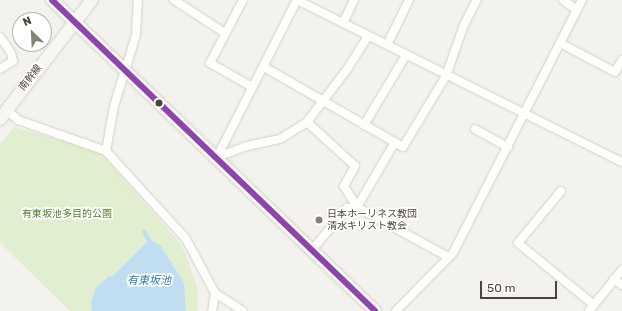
<!DOCTYPE html>
<html>
<head>
<meta charset="utf-8">
<style>
	body { margin:0 }
	#map { position:relative; width:622px; height:311px; overflow:hidden; background:#f4f2ee; font-family:Rubik,"Noto Sans JP",sans-serif }
	div>[style] { position:absolute }
	.green>* { inset:0; background:#e1eecf }
	.water>* { inset:0; background:#c0ddf1 }
	.roads { filter:drop-shadow(0 0 1px #d2d0cb) drop-shadow(0 0 1px #d2d0cb) }
	.street>* { height:8px; margin:-4px; padding:0 4px; transform-origin:4px; border-radius:4px; background:#fdfdfc }
	.secondary>* { height:12px; margin:-6px; padding:0 6px; transform-origin:6px; border-radius:6px; background:#f7f6f1 }
	.bus-1>* { height:6px; margin:-3px; padding:0 3px; transform-origin:3px; border-radius:3px; background:#8e44ad }
	.dots>* { width:11px; height:11px; translate:-50% -50%; box-sizing:border-box; border:2px solid #fff; border-radius:50% }
	span { translate:-50% -50%; white-space:nowrap; text-align:center; line-height:1.15; -webkit-text-stroke:3.5px #fff; paint-order:stroke }
	.street-label { font-size:10px; color:#4b4439 }
	.poi-label { font-size:10px; color:#4b4439 }
	.left { translate:0 -50%; text-align:left }
	.park-label { font-size:10px; color:#4a7f2a }
	.water-label { font-size:11px; color:#2e7ab2; font-style:italic }
	.north { position:absolute; left:12px; top:12px; width:40px; height:40px; box-sizing:border-box; background:#fff; border:1px solid #b7b4b0; border-radius:50%; rotate:336deg; font-size:11px; font-weight:700; line-height:16px; text-align:center; color:#4b4439 }
	.north::after { content:''; display:block; margin:auto; width:14px; height:18px; background:#868178; clip-path:polygon(50% 0,100% 100%,50% 72%,0 100%) }
	.scale { position:absolute; left:480px; top:281px; width:77px; height:18px; box-sizing:border-box; border:2px solid #4b4439; border-top:0; padding-left:5px; font-size:12px; line-height:14px; white-space:nowrap; color:#4b4439; -webkit-text-stroke:3px #fff; paint-order:stroke }
</style>
</head>
<body>
<div id="map">
	<div class="green">
		<i style="clip-path:polygon(14px 127px,99px 151px,176px 239px,186px 254px,198px 291px,197px 311px,70px 311px,0 243px,0 144px)"></i>
	</div>
	<div class="water">
		<i style="clip-path:polygon(145px 229px,152px 241px,160px 245px,184px 283px,186px 311px,92px 311px,91px 302px,96px 288px,109px 276px,113px 276px,147px 242px,142px 231px)"></i>
	</div>
	<div class="roads">
		<div class="street">
			<i style="left:174px;top:0;width:61px;rotate:32.9deg"></i>
			<i style="left:243px;top:0;width:71px;rotate:117.6deg"></i>
			<i style="left:210px;top:63px;width:48px;rotate:29.7deg"></i>
			<i style="left:297px;top:0;width:363px;rotate:26.5deg"></i>
			<i style="left:563px;top:0;width:17px;rotate:36deg"></i>
			<i style="left:343px;top:23px;width:25px;rotate:-64deg"></i>
			<i style="left:0;top:37px;width:19px;rotate:55deg"></i>
			<i style="left:11px;top:53px;width:8px;rotate:76deg"></i>
			<i style="left:13px;top:61px;width:15px;rotate:148deg"></i>
			<i style="left:560px;top:43px;width:62px;rotate:27.8deg"></i>
			<i style="left:615px;top:72px;width:14px;rotate:-60deg"></i>
			<i style="left:387px;top:45px;width:50px;rotate:-63.9deg"></i>
			<i style="left:264px;top:67px;width:160px;rotate:29.9deg"></i>
			<i style="left:403px;top:147px;width:83px;rotate:-58.8deg"></i>
			<i style="left:446px;top:76px;width:54px;rotate:-70.6deg"></i>
			<i style="left:464px;top:25px;width:28px;rotate:-63deg"></i>
			<i style="left:7px;top:110px;width:15px;rotate:42deg"></i>
			<i style="left:18px;top:120px;width:93px;rotate:19.4deg"></i>
			<i style="left:106px;top:151px;width:119px;rotate:47.7deg"></i>
			<i style="left:186px;top:239px;width:61px;rotate:61.8deg"></i>
			<i style="left:215px;top:293px;width:18px;rotate:99deg"></i>
			<i style="left:307px;top:122px;width:65px;rotate:42.5deg"></i>
			<i style="left:355px;top:166px;width:23px;rotate:119deg"></i>
			<i style="left:344px;top:186px;width:25px;rotate:58deg"></i>
			<i style="left:357px;top:207px;width:104px;rotate:28.8deg"></i>
			<i style="left:364px;top:125px;width:82px;rotate:-59deg"></i>
			<i style="left:475px;top:129px;width:38px;rotate:29deg"></i>
			<i style="left:106px;top:151px;width:46px;rotate:-79.9deg"></i>
			<i style="left:114px;top:106px;width:74px;rotate:-72.8deg"></i>
			<i style="left:136px;top:35px;width:35px;rotate:-87deg"></i>
			<i style="left:217px;top:157px;width:32px;rotate:-20deg"></i>
			<i style="left:247px;top:146px;width:34px;rotate:-12deg"></i>
			<i style="left:280px;top:139px;width:32px;rotate:-32deg"></i>
			<i style="left:307px;top:122px;width:68px;rotate:-52.8deg"></i>
			<i style="left:348px;top:68px;width:38px;rotate:-58deg"></i>
			<i style="left:217px;top:157px;width:176px;rotate:-63deg"></i>
			<i style="left:561px;top:191px;width:67px;rotate:129.6deg"></i>
			<i style="left:518px;top:243px;width:98px;rotate:39.2deg"></i>
			<i style="left:312px;top:250px;width:55px;rotate:-50.2deg"></i>
			<i style="left:347px;top:208px;width:10px;rotate:-6deg"></i>
			<i style="left:357px;top:207px;width:75px;rotate:-59.7deg"></i>
			<i style="left:614px;top:279px;width:10px;rotate:37deg"></i>
			<i style="left:215px;top:293px;width:33px;rotate:33deg"></i>
			<i style="left:396px;top:311px;width:81px;rotate:-45.5deg"></i>
			<i style="left:453px;top:253px;width:284px;rotate:-63deg"></i>
			<i style="left:589px;top:311px;width:53px;rotate:-51.2deg"></i>
		</div>
		<div class="secondary">
			<i style="left:52px;top:0;width:448px;rotate:43.9deg"></i>
			<i style="left:0;top:119px;width:150px;rotate:-52.3deg"></i>
		</div>
	</div>
	<div class="bus-1">
		<i style="left:52px;top:0;width:448px;rotate:43.9deg"></i>
	</div>
	<div class="dots">
		<i style="left:159px;top:103px;background:#4b4439"></i>
		<i style="left:319px;top:220px;background:#868178"></i>
	</div>
	<div class="street-label">
		<span style="left:31px;top:78px;rotate:-52deg">南幹線</span>
	</div>
	<div class="poi-label">
		<span class="left" style="left:327px;top:220px">日本ホーリネス教団<br>清水キリスト教会</span>
	</div>
	<div class="park-label">
		<span style="left:67px;top:215px">有東坂池多目的公園</span>
	</div>
	<div class="water-label">
		<span style="left:149px;top:281px">有東坂池</span>
	</div>
	<div class="north">N</div>
	<div class="scale">50 m</div>
</div>
</body>
</html>
